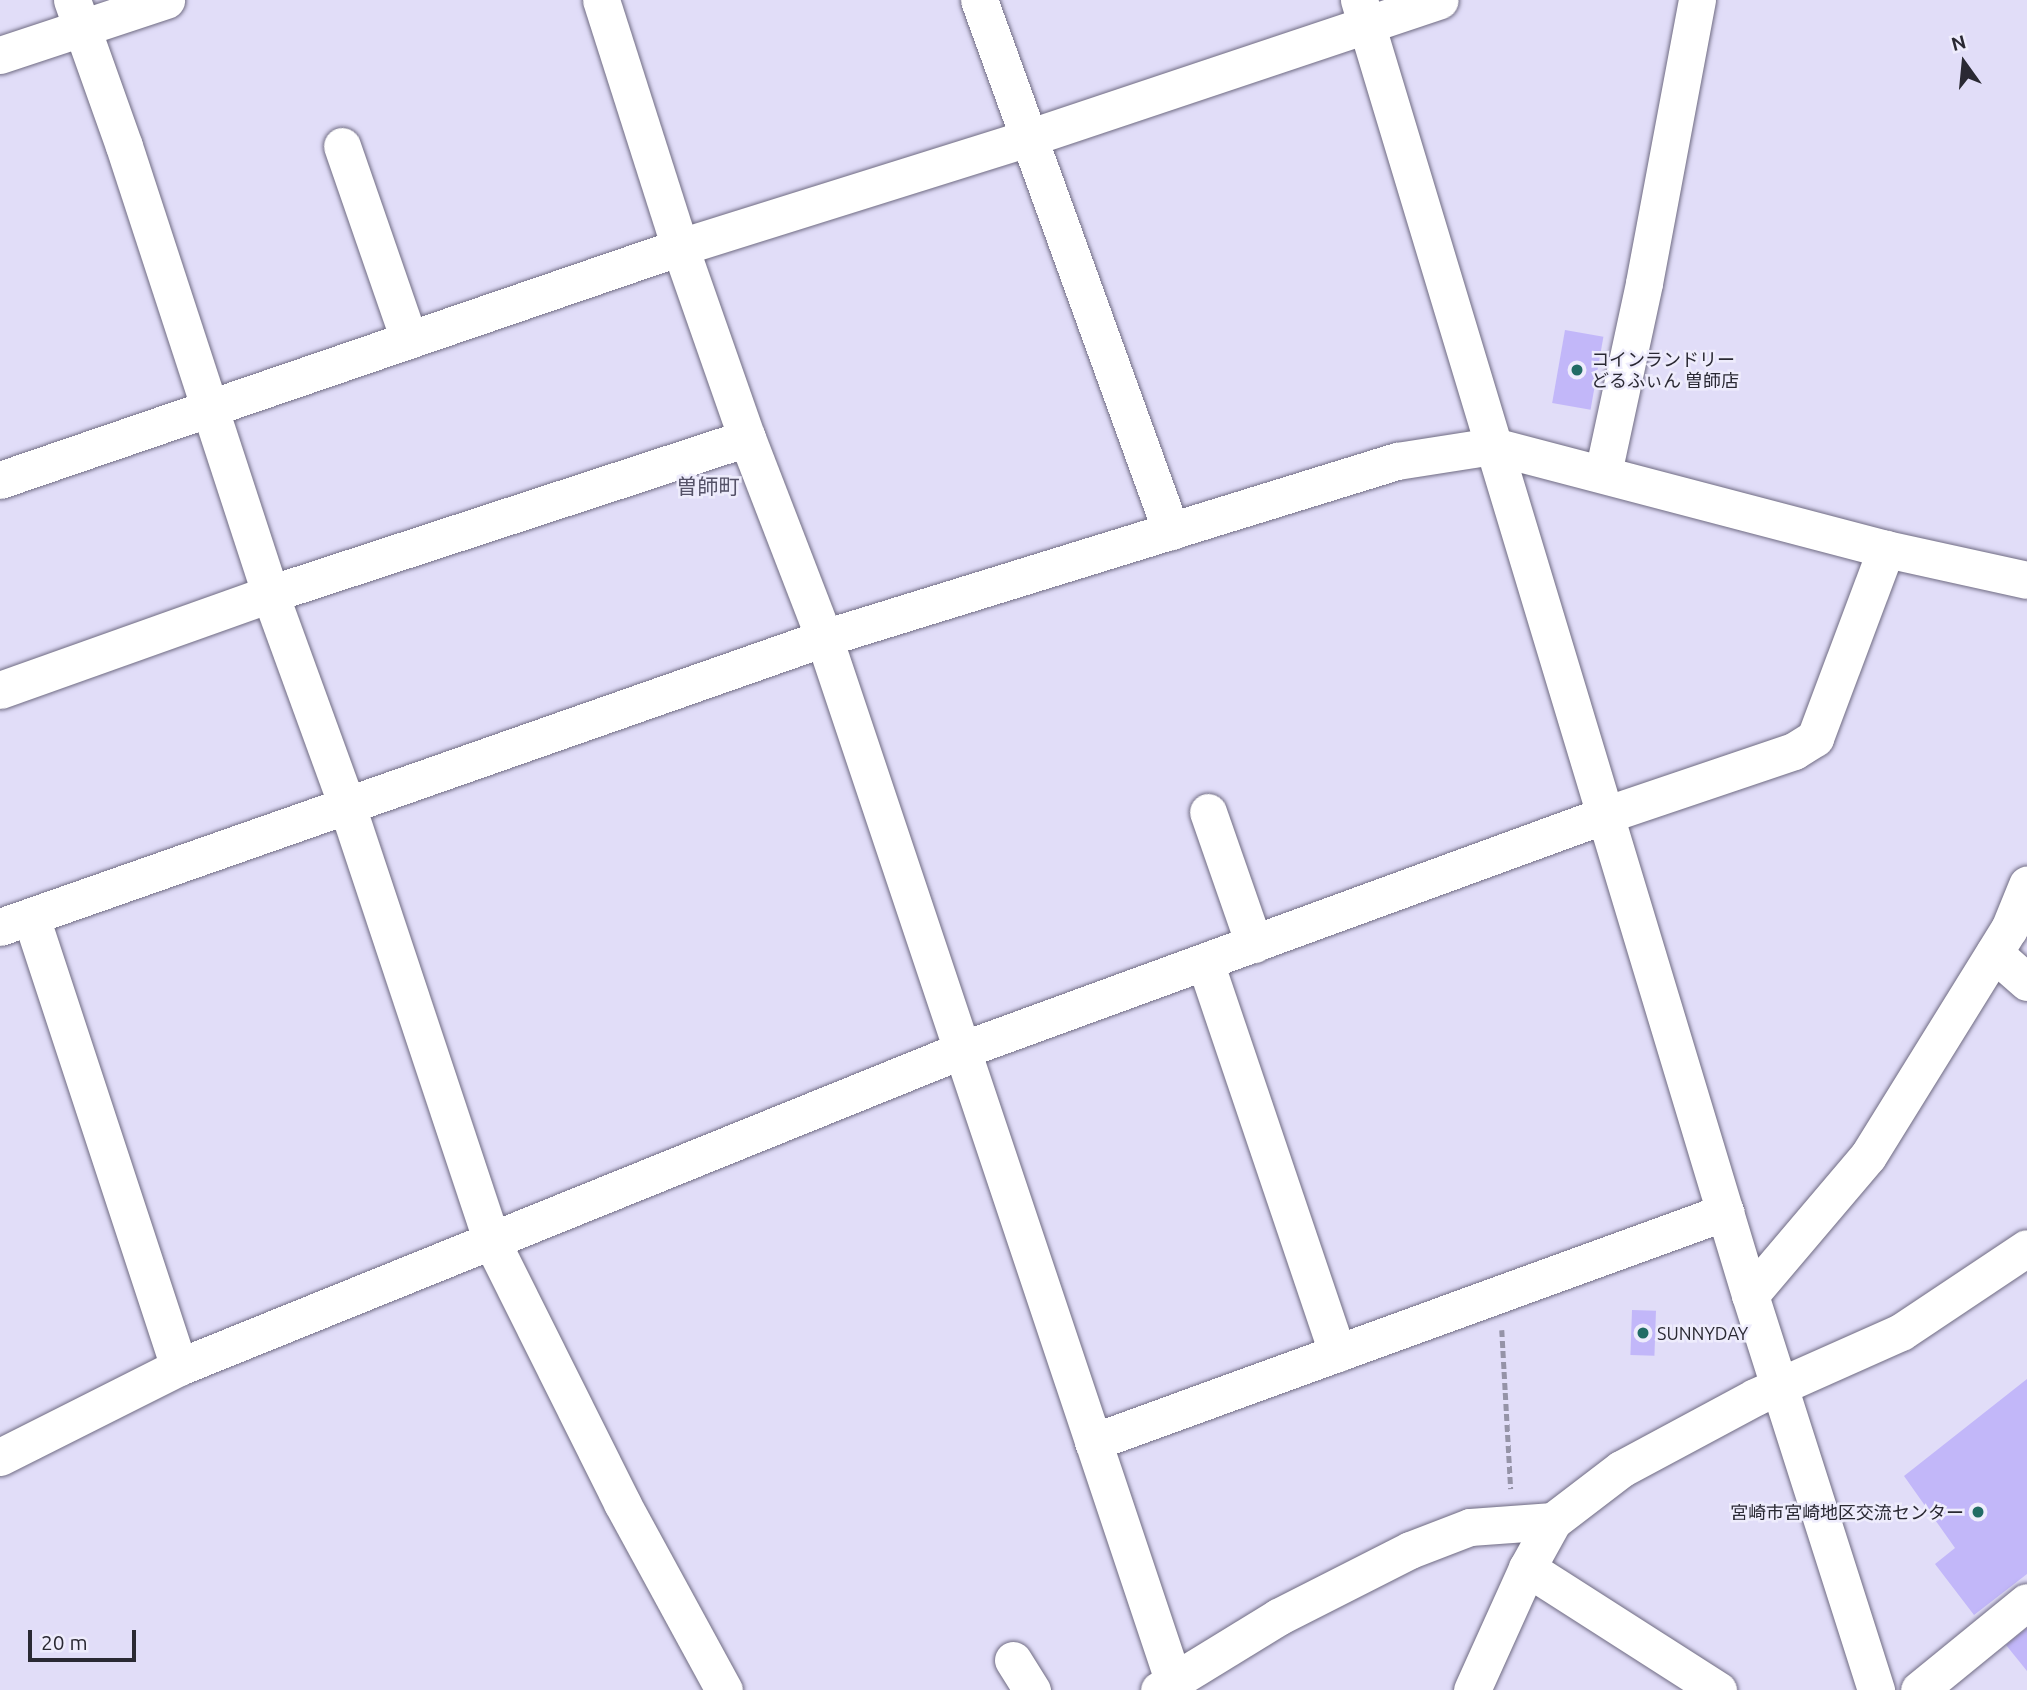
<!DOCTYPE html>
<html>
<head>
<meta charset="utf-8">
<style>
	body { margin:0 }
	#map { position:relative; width:2027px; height:1690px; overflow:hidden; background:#e1ddf8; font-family:Ubuntu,"Noto Sans JP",sans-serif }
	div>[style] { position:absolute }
	.building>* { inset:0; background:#c2b7f9; transform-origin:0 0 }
	.path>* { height:4.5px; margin-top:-2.25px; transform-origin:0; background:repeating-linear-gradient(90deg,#9593a7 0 7px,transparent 0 10.5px) }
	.roads { filter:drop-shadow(0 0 2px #6f6b82) drop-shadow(0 0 2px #6f6b82) }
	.minor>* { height:37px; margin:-18.5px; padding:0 18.5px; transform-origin:18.5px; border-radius:18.5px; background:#fff }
	.dots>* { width:19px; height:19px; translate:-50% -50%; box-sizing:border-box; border:4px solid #eeecfc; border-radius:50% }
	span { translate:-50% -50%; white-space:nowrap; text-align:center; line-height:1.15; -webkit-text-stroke:5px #eeecfc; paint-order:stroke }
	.poi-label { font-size:18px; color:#2a2933 }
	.left { translate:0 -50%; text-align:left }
	.right { translate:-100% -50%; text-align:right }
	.quarter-label { font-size:21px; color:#555268 }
	.north { position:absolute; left:1929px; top:28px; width:70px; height:70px; -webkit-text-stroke:5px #eeecfc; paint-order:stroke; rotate:345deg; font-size:19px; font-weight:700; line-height:28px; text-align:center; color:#2a2933 }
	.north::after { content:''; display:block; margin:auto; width:24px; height:32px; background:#2a2933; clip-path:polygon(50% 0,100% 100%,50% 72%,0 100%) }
	.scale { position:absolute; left:28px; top:1630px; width:108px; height:32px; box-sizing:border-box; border:4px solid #2a2933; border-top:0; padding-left:9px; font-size:21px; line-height:24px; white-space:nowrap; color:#2a2933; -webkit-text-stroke:5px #eeecfc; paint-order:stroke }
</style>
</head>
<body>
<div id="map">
	<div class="building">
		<i style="left:1565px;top:330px;width:39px;height:74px;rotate:10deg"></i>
		<i style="left:1632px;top:1310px;width:24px;height:45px;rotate:2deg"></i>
		<i style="clip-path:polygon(2027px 1379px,2027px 1574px,1974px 1615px,1935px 1564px,1955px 1548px,1904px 1476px)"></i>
		<i style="clip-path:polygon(2027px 1628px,2027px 1671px,2006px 1645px)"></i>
	</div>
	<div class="path">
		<i style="left:1502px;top:1330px;width:159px;rotate:86.8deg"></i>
	</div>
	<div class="roads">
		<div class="minor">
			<i style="left:72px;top:0;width:155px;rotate:70.4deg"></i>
			<i style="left:124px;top:146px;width:471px;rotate:71.9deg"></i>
			<i style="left:270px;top:594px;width:226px;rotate:70deg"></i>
			<i style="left:347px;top:806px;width:459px;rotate:71.6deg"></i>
			<i style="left:492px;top:1242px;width:292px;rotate:63.5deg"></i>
			<i style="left:622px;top:1503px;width:213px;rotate:61.4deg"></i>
			<i style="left:601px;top:0;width:259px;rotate:72.3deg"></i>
			<i style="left:680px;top:247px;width:202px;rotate:70.7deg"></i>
			<i style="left:747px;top:438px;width:214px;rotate:68.9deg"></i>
			<i style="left:824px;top:638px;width:1099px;rotate:71.48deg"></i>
			<i style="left:979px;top:0;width:565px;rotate:70.12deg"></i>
			<i style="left:1359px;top:0;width:1353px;rotate:73.2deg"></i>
			<i style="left:1750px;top:1295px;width:415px;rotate:72.3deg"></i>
			<i style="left:0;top:55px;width:175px;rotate:-18.3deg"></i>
			<i style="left:342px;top:146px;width:205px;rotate:70.9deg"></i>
			<i style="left:1603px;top:473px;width:194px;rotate:-77.8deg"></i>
			<i style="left:1644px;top:283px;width:288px;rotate:-79.4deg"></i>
			<i style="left:0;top:480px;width:719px;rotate:-18.91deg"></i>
			<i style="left:680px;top:247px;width:365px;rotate:-17.4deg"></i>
			<i style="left:1028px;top:138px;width:434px;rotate:-18.5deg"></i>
			<i style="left:0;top:690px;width:287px;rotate:-19.6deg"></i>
			<i style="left:270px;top:594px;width:502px;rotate:-18.11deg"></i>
			<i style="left:1208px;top:812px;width:140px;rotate:70.8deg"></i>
			<i style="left:31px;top:917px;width:474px;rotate:71.8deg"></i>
			<i style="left:0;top:927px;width:873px;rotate:-19.33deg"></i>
			<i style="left:824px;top:638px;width:600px;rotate:-17.17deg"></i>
			<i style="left:1397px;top:461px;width:97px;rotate:-8.9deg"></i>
			<i style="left:1493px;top:446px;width:406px;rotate:14.7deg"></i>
			<i style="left:1886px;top:549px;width:144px;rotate:12.4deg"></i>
			<i style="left:1994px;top:953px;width:44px;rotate:41.3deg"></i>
			<i style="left:1205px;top:962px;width:413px;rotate:71.3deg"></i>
			<i style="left:1750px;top:1295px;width:182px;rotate:-49.7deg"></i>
			<i style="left:1868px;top:1156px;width:267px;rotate:-58.2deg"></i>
			<i style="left:2009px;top:929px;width:48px;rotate:-67.8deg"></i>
			<i style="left:1093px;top:1442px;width:673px;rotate:-20deg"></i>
			<i style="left:0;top:1457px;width:200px;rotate:-26.7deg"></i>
			<i style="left:179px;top:1367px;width:845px;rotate:-22.04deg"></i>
			<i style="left:962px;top:1050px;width:685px;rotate:-20.08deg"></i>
			<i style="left:1605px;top:815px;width:200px;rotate:-18.7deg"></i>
			<i style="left:1794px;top:751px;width:25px;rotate:-32deg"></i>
			<i style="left:1815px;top:738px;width:202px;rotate:-69.4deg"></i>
			<i style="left:1527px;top:1568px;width:227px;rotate:32.6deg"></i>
			<i style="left:1013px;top:1660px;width:36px;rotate:58deg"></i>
			<i style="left:1159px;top:1690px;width:140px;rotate:-31.5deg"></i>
			<i style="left:1278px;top:1617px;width:148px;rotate:-26.9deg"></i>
			<i style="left:1410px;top:1550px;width:64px;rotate:-21deg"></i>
			<i style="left:1470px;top:1527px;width:83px;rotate:-4.1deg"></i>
			<i style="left:1472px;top:1690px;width:134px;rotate:-65.7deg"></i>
			<i style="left:1527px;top:1568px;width:54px;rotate:-61deg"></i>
			<i style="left:1553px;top:1521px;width:86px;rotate:-37.4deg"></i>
			<i style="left:1621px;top:1469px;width:152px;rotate:-28.2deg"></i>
			<i style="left:1755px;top:1397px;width:160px;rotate:-24deg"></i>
			<i style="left:1901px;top:1332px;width:151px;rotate:-33.7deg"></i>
			<i style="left:1919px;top:1690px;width:139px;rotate:-39.2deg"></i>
		</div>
	</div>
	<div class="dots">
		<i style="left:1577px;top:370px;background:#226c65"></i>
		<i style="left:1643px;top:1333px;background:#226c65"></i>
		<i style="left:1978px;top:1512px;background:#226c65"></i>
	</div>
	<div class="poi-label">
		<span class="left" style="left:1591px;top:370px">コインランドリー<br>どるふぃん 曽師店</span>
		<span class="left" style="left:1657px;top:1333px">SUNNYDAY</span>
		<span class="right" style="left:1964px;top:1512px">宮崎市宮崎地区交流センター</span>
	</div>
	<div class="quarter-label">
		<span style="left:708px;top:486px">曽師町</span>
	</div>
	<div class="north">N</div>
	<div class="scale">20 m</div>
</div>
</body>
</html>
